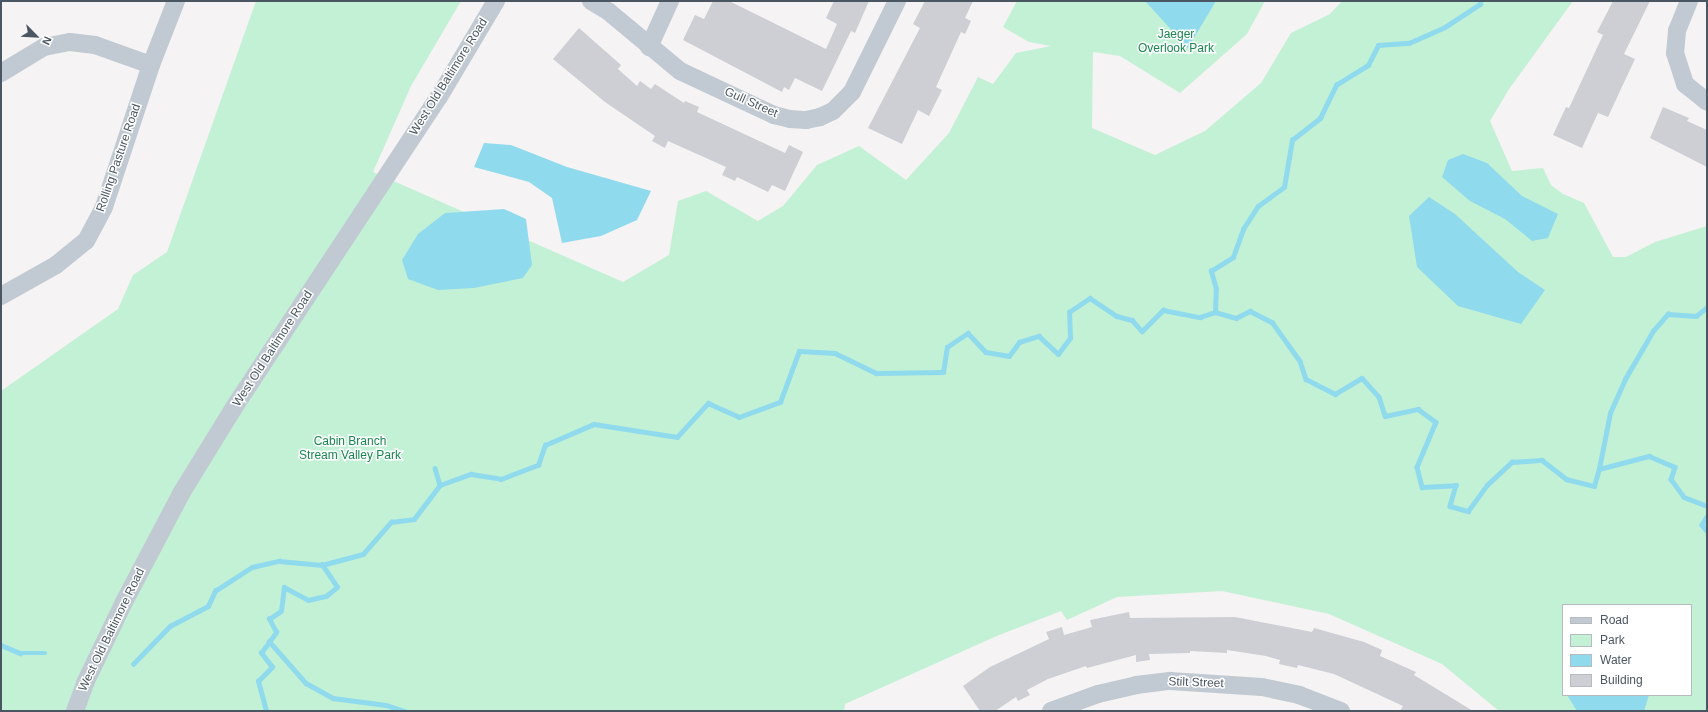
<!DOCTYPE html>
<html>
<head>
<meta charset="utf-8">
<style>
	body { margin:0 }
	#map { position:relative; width:1708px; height:712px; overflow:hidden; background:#f5f3f3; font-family:Helvetica,sans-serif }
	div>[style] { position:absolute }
	.green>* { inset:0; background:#c3f1d5 }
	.water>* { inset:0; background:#90daee }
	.stream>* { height:4.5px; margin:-2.25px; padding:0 2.25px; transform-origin:2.25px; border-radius:2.25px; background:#90daee }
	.building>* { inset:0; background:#cdcfd5 }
	.minor>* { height:18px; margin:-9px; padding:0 9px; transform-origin:9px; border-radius:9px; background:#c1cad2 }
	span { translate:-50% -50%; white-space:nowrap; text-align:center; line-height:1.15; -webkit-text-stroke:3px #fff; paint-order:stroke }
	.park-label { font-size:12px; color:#17864f }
	.street-label { font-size:12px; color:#4a5661 }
	.frame { position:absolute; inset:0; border:2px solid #4a5661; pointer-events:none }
	.legend { position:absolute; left:1562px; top:604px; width:130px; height:92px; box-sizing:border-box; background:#fff; border:1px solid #b7bbc0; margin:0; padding:5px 7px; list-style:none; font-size:12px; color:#4a5661 }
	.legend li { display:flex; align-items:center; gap:8px; height:20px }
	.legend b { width:20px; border:1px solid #b7bbc0 }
	.north { position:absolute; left:16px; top:16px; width:40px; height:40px; -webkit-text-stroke:3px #fff; paint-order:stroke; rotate:114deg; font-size:11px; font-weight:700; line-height:16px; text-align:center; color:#4a5661 }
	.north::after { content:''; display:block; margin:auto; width:14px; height:18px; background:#4a5661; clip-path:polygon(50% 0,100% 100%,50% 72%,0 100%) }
</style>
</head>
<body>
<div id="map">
	<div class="green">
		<i style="clip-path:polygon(evenodd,256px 1px,461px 1px,411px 86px,373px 172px,623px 282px,669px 255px,678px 201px,706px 191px,758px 221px,783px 206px,817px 165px,859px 146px,906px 180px,949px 133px,978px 77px,993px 84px,1016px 53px,1051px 46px,1029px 42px,1003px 27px,1017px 1px,1265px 1px,1247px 34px,1180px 93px,1120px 56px,1093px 52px,1092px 128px,1155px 155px,1205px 131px,1261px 83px,1291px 33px,1330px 14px,1342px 1px,1573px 1px,1509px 89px,1490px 121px,1512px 171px,1543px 168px,1551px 185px,1563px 194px,1584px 203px,1613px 257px,1626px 257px,1655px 242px,1707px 226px,1707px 711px,1499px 711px,1442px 664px,1329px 614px,1222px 591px,1117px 597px,1067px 620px,1061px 611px,999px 635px,845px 704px,844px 711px,1px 711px,1px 391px,118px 309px,133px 275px,167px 252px,256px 1px,1563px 605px,1691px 605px,1691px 695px,1563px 695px,1563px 605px)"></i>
	</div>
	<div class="water">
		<i style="clip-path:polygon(1145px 1px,1216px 1px,1188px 48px)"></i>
		<i style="clip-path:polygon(484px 143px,511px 145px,567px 167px,651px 191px,637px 220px,601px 236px,562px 243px,552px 198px,529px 182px,474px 167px)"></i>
		<i style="clip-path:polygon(1463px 154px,1487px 163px,1522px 196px,1558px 214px,1548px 238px,1532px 241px,1505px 219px,1470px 201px,1442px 177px,1448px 160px)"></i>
		<i style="clip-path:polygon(1429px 197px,1455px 214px,1518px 272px,1545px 290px,1521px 324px,1458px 306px,1417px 267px,1409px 216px)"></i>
		<i style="clip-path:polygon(504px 209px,526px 219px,532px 265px,523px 278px,474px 288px,438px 290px,408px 279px,402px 260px,418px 234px,445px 213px)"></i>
		<i style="clip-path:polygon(1567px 695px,1649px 695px,1644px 711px,1577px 711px)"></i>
	</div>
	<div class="stream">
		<i style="left:1215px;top:312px;width:22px;rotate:16deg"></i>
		<i style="left:1236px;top:318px;width:16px;rotate:-27deg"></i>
		<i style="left:1250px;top:311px;width:25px;rotate:27deg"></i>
		<i style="left:1272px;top:322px;width:48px;rotate:54.3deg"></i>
		<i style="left:1300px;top:361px;width:19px;rotate:72deg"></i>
		<i style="left:1306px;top:379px;width:33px;rotate:27deg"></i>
		<i style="left:1335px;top:394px;width:31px;rotate:-31deg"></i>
		<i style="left:1362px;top:378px;width:25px;rotate:48deg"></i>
		<i style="left:1379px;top:397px;width:20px;rotate:72deg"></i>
		<i style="left:1385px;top:416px;width:34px;rotate:-12deg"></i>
		<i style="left:1418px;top:409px;width:22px;rotate:36deg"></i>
		<i style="left:1436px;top:422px;width:49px;rotate:112.9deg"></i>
		<i style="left:1417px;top:467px;width:21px;rotate:76deg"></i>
		<i style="left:1422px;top:487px;width:34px;rotate:-3deg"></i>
		<i style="left:1456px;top:485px;width:22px;rotate:106deg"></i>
		<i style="left:1450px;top:506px;width:19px;rotate:16deg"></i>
		<i style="left:1468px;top:511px;width:32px;rotate:-54deg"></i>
		<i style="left:1487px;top:485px;width:34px;rotate:-43deg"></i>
		<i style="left:1512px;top:462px;width:30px;rotate:-4deg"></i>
		<i style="left:1542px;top:460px;width:31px;rotate:38deg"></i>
		<i style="left:1566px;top:479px;width:29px;rotate:14deg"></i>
		<i style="left:1594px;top:486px;width:18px;rotate:-74deg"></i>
		<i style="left:1599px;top:469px;width:52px;rotate:-14.6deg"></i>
		<i style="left:1649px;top:456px;width:28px;rotate:23deg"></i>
		<i style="left:1675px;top:467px;width:13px;rotate:108deg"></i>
		<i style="left:1671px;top:479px;width:22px;rotate:54deg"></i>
		<i style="left:1684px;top:497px;width:25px;rotate:21deg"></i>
		<i style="left:435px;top:468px;width:18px;rotate:74deg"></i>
		<i style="left:1599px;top:469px;width:57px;rotate:-78.9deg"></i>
		<i style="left:1610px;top:413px;width:37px;rotate:-66deg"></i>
		<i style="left:1625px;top:379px;width:56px;rotate:-59.7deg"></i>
		<i style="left:1653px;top:331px;width:23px;rotate:-49deg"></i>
		<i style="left:1668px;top:314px;width:28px;rotate:4deg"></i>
		<i style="left:1696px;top:316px;width:14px;rotate:-39deg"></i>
		<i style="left:1707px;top:517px;width:9px;rotate:122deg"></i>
		<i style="left:1702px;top:525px;width:8px;rotate:50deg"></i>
		<i style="left:269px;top:641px;width:56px;rotate:48.6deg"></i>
		<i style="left:306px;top:683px;width:31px;rotate:29deg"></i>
		<i style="left:333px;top:698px;width:53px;rotate:7.5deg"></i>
		<i style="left:386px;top:705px;width:20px;rotate:18deg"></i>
		<i style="left:1px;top:645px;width:21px;rotate:23deg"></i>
		<i style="left:20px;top:653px;width:25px"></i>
		<i style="left:133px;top:664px;width:53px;rotate:-45.8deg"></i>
		<i style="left:170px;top:626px;width:43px;rotate:-27.8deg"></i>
		<i style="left:208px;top:606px;width:17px;rotate:-65deg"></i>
		<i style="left:215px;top:591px;width:44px;rotate:-33deg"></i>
		<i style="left:252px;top:567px;width:28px;rotate:-13deg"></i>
		<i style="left:279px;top:561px;width:43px;rotate:5.3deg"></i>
		<i style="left:322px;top:565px;width:42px;rotate:-15deg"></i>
		<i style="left:363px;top:554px;width:43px;rotate:-48.8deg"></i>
		<i style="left:391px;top:522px;width:23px;rotate:-7deg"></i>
		<i style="left:414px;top:519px;width:43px;rotate:-52.6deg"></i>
		<i style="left:440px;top:485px;width:33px;rotate:-20deg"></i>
		<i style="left:471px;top:474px;width:30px;rotate:9deg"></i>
		<i style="left:501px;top:479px;width:40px;rotate:-21deg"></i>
		<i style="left:538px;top:465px;width:21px;rotate:-71deg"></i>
		<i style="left:545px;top:445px;width:53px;rotate:-23.2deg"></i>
		<i style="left:594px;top:424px;width:84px;rotate:8.9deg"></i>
		<i style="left:677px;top:437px;width:46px;rotate:-47.6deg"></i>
		<i style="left:708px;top:403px;width:34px;rotate:24deg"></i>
		<i style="left:739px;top:417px;width:44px;rotate:-20.1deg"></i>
		<i style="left:780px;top:402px;width:54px;rotate:-69.6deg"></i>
		<i style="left:799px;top:351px;width:36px;rotate:3deg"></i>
		<i style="left:835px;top:353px;width:46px;rotate:26deg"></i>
		<i style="left:876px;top:373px;width:67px;rotate:-0.9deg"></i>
		<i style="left:943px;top:372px;width:25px;rotate:-81deg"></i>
		<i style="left:947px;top:347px;width:25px;rotate:-34deg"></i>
		<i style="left:968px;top:333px;width:26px;rotate:47deg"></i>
		<i style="left:986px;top:352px;width:23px;rotate:10deg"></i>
		<i style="left:1009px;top:356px;width:17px;rotate:-54deg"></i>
		<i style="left:1019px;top:342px;width:21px;rotate:-17deg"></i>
		<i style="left:1039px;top:336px;width:26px;rotate:43deg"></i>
		<i style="left:1058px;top:354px;width:20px;rotate:-53deg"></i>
		<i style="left:1070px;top:338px;width:26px;rotate:-92deg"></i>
		<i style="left:1069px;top:312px;width:25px;rotate:-34deg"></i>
		<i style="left:1090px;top:298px;width:32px;rotate:34deg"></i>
		<i style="left:1117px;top:316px;width:16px;rotate:15deg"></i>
		<i style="left:1132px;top:320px;width:15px;rotate:48deg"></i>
		<i style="left:1142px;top:331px;width:30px;rotate:-45deg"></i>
		<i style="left:1163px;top:310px;width:38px;rotate:11deg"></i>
		<i style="left:1200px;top:317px;width:16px;rotate:-18deg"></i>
		<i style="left:1215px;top:312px;width:23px;rotate:-88deg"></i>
		<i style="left:1216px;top:289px;width:19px;rotate:-106deg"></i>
		<i style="left:1211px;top:271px;width:26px;rotate:-32deg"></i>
		<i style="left:1233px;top:257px;width:30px;rotate:-70deg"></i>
		<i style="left:1243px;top:229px;width:27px;rotate:-57deg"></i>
		<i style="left:1258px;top:206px;width:32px;rotate:-36deg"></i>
		<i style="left:1284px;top:187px;width:48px;rotate:-80.3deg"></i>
		<i style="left:1292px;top:140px;width:36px;rotate:-38deg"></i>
		<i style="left:1320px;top:118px;width:37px;rotate:-64deg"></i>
		<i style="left:1336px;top:85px;width:38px;rotate:-32deg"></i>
		<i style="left:1368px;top:65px;width:22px;rotate:-63deg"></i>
		<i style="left:1378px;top:45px;width:31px;rotate:-4deg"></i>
		<i style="left:1409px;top:43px;width:39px;rotate:-24deg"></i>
		<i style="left:1445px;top:27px;width:42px;rotate:-33.3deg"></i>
		<i style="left:1480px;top:4px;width:3px;rotate:-90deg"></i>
		<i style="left:266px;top:711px;width:31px;rotate:-105deg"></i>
		<i style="left:258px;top:681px;width:20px;rotate:-45deg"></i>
		<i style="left:272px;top:667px;width:18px;rotate:-128deg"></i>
		<i style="left:261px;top:653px;width:26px;rotate:-54deg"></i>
		<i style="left:276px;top:632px;width:15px;rotate:-118deg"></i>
		<i style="left:269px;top:619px;width:14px;rotate:-34deg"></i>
		<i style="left:281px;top:611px;width:24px;rotate:-83deg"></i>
		<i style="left:284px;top:587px;width:27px;rotate:28deg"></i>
		<i style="left:308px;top:600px;width:18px;rotate:-13deg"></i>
		<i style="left:326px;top:596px;width:14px;rotate:-39deg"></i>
		<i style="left:337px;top:587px;width:27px;rotate:-124deg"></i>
	</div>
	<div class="building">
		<i style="clip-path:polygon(713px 1px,729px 1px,826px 49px,837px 24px,826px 18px,834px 1px,869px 1px,855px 33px,851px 31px,822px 91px,795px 78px,789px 90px,784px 87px,782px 92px,683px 40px,695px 15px,704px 19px)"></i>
		<i style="clip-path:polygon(925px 1px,973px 1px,965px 18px,971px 21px,965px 34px,961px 32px,936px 87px,942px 90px,929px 116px,918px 110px,902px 144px,868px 128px,920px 28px,913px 24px)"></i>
		<i style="clip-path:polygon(1613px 1px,1650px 1px,1624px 54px,1635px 59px,1620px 91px,1608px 117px,1598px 113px,1582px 148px,1553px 135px,1566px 107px,1569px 108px,1603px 35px,1597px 32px)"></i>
		<i style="clip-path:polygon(579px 28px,621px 65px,618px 69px,637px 86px,640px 81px,651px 89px,655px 84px,684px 103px,685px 101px,699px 107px,697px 112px,785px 153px,789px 145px,803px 152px,785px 191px,772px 185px,768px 192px,737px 177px,735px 181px,722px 175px,726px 167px,668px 141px,665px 148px,652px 141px,655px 136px,605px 102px,553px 59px)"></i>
		<i style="clip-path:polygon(1663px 107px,1689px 118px,1687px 121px,1707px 130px,1707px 167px,1650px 138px)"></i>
		<i style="clip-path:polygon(1129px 612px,1130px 618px,1235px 617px,1312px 632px,1314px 628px,1364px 642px,1382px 650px,1380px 656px,1416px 672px,1414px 675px,1473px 711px,1400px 711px,1403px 706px,1334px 674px,1298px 665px,1297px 668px,1279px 664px,1280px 660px,1266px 656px,1227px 650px,1227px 653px,1190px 651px,1190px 653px,1149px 654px,1150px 660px,1136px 662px,1136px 655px,1087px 668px,1086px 666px,1048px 679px,1027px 690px,1030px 695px,1018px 701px,1016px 697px,995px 711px,980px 711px,963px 686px,990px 667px,1049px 639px,1046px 632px,1062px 627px,1064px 635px,1092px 627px,1090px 620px)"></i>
	</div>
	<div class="minor">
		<i style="left:591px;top:1px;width:21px;rotate:31deg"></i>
		<i style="left:609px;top:12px;width:92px;rotate:39.7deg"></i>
		<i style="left:680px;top:71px;width:104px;rotate:25.1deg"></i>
		<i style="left:774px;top:115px;width:16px;rotate:14deg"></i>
		<i style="left:790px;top:119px;width:16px;rotate:4deg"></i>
		<i style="left:806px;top:120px;width:14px;rotate:-12deg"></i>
		<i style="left:820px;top:117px;width:14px;rotate:-25deg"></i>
		<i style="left:833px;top:111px;width:27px;rotate:-45deg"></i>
		<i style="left:852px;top:92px;width:102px;rotate:-63.7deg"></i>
		<i style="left:1689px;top:1px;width:32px;rotate:112deg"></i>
		<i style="left:1677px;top:31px;width:22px;rotate:95deg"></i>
		<i style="left:1675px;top:53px;width:33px;rotate:72deg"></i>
		<i style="left:1685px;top:84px;width:28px;rotate:39deg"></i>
		<i style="left:649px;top:47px;width:51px;rotate:-65.5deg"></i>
		<i style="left:1px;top:73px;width:50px;rotate:-31.2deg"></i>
		<i style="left:44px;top:47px;width:26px;rotate:-11deg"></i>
		<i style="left:70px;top:42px;width:25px;rotate:7deg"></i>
		<i style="left:95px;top:45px;width:59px;rotate:19.7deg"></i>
		<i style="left:1px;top:296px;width:63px;rotate:-29.4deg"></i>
		<i style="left:56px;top:265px;width:38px;rotate:-39deg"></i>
		<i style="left:86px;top:241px;width:38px;rotate:-62deg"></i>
		<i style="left:104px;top:207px;width:150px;rotate:-71.7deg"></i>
		<i style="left:151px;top:65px;width:69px;rotate:-68.7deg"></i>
		<i style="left:75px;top:711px;width:30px;rotate:-70deg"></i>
		<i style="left:85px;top:683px;width:90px;rotate:-64.3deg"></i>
		<i style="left:124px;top:602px;width:124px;rotate:-62.2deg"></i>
		<i style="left:182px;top:492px;width:97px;rotate:-58.4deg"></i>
		<i style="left:233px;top:409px;width:374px;rotate:-56.6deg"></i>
		<i style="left:439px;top:97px;width:112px;rotate:-59.3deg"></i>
		<i style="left:1051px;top:711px;width:50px;rotate:-19.9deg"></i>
		<i style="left:1098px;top:694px;width:39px;rotate:-13deg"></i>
		<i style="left:1136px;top:685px;width:34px;rotate:-7deg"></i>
		<i style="left:1170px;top:681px;width:92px;rotate:3.7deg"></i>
		<i style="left:1262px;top:687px;width:38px;rotate:12deg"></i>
		<i style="left:1299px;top:695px;width:45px;rotate:20.9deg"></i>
	</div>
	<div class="park-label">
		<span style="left:1176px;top:42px">Jaeger<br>Overlook Park</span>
		<span style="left:350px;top:449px">Cabin Branch<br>Stream Valley Park</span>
	</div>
	<div class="street-label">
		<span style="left:449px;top:77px;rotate:-58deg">West Old Baltimore Road</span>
		<span style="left:751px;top:103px;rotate:24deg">Gull Street</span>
		<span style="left:119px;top:158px;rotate:-71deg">Rolling Pasture Road</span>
		<span style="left:273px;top:349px;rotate:-57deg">West Old Baltimore Road</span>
		<span style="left:112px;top:630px;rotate:-64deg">West Old Baltimore Road</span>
		<span style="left:1196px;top:683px;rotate:2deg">Stilt Street</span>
	</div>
	<div class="frame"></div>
	<ul class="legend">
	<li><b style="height:5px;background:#c1cad2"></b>Road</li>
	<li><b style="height:11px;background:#c3f1d5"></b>Park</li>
	<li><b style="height:11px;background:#90daee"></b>Water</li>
	<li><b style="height:11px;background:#cdcfd5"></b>Building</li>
	</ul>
	<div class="north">N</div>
</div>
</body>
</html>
